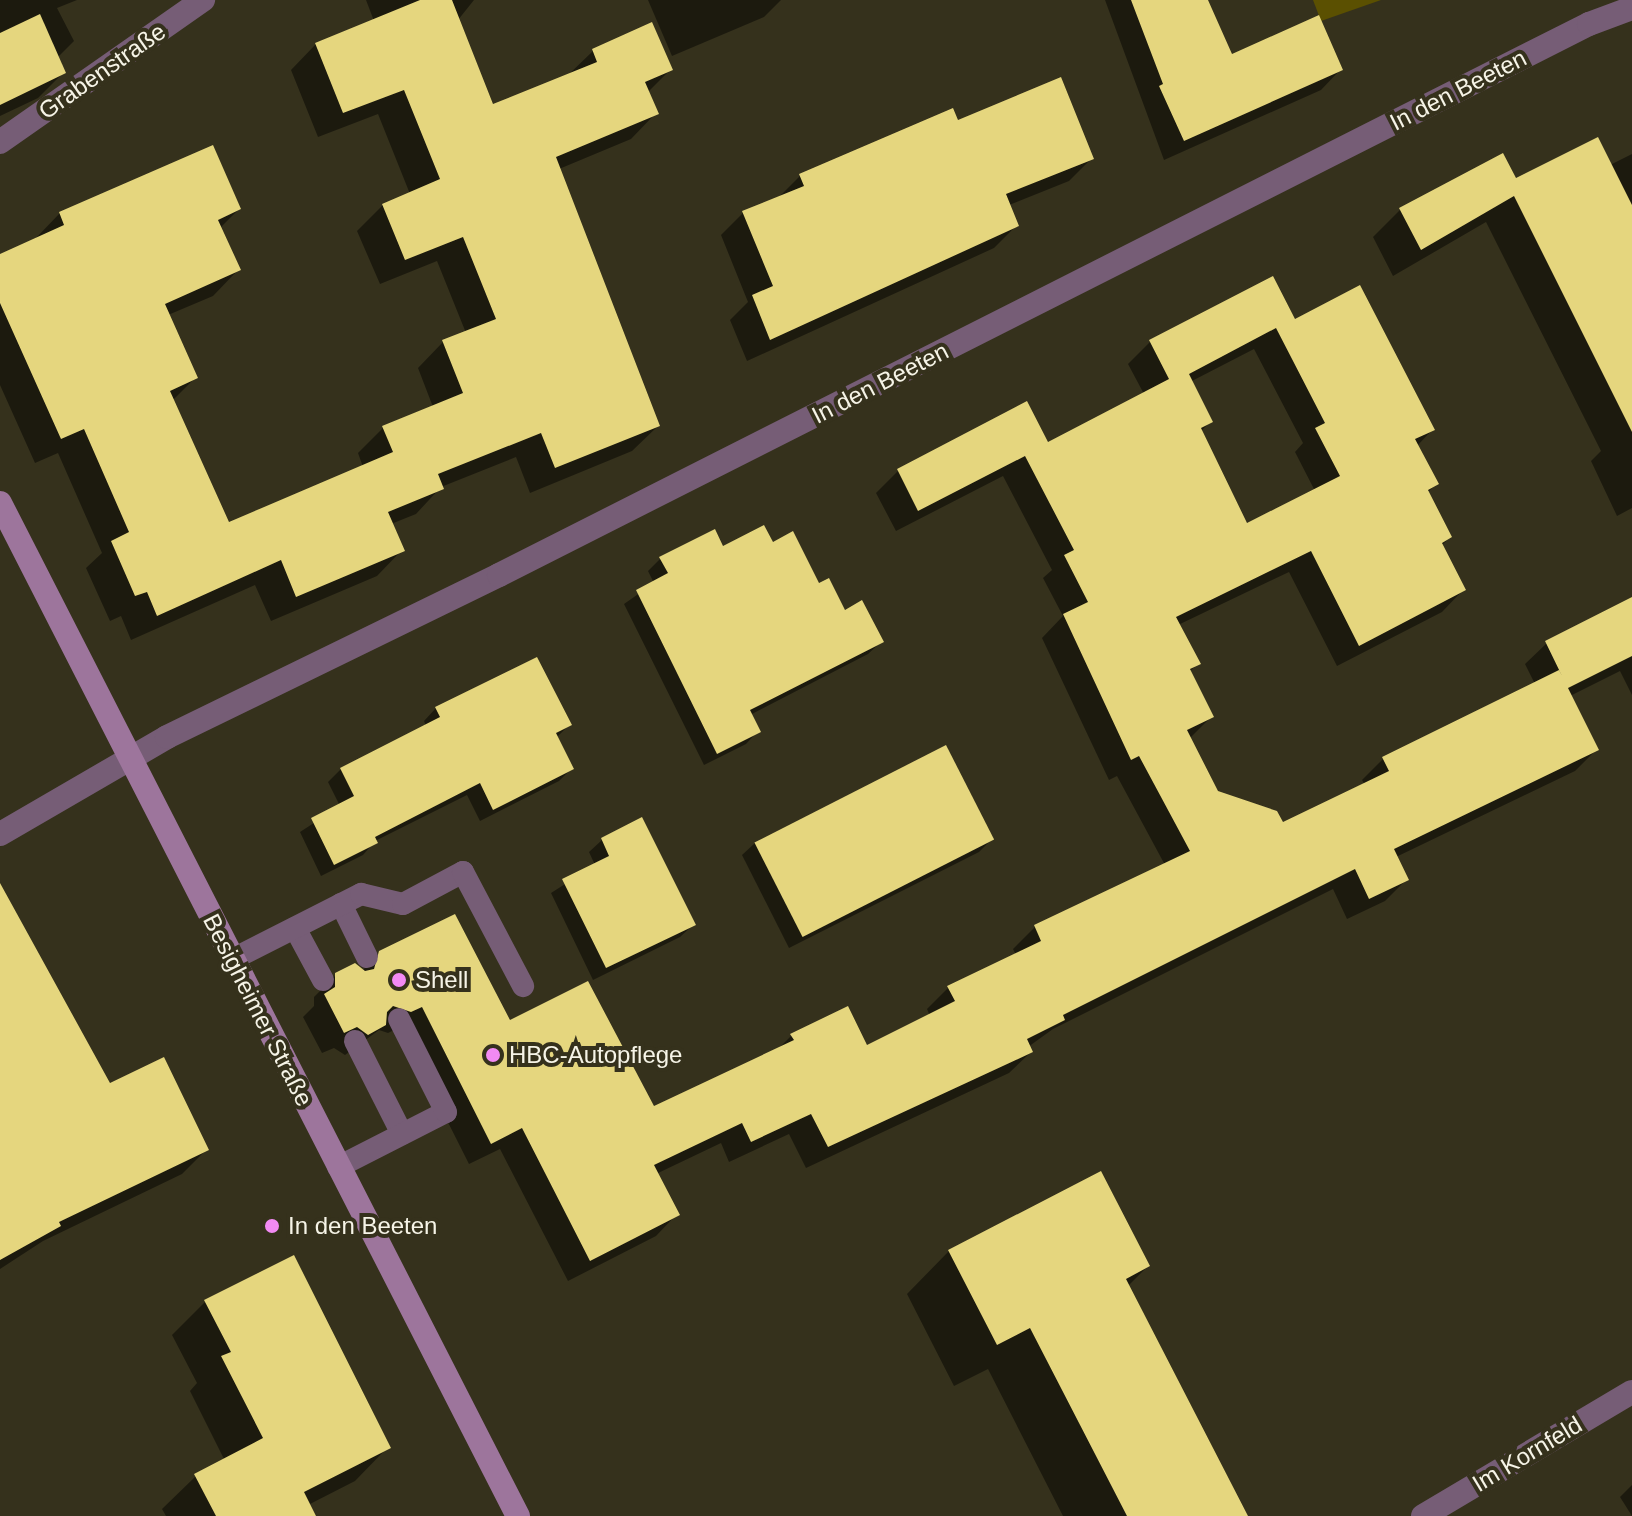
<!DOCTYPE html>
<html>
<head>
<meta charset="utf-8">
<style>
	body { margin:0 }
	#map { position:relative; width:1632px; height:1516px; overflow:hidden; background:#35311c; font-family:Helvetica,sans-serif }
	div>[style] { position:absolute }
	.green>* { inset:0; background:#5b5001 }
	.shadow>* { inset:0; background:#0007 }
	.building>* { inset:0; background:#e5d67e; transform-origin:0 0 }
	.lane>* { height:22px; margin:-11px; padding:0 11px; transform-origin:11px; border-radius:11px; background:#765d76 }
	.street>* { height:24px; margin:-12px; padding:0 12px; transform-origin:12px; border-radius:12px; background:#765d76 }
	.secondary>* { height:24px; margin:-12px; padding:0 12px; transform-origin:12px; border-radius:12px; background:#9d759c }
	.dots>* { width:22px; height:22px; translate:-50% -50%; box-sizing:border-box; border:4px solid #35311c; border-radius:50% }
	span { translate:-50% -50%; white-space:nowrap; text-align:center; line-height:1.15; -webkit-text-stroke:8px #35311c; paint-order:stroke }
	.street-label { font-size:24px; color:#f6f4e7 }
	.poi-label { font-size:24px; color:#f6f4e7 }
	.left { translate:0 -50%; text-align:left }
</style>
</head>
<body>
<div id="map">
	<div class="green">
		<i style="clip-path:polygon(1313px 0,1381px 0,1321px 21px)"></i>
	</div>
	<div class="shadow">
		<i style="clip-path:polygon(0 0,77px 0,57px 8px,74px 41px,57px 58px,64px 72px,38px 98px,0 116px)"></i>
		<i style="clip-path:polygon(366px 0,474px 0,458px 20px,492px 106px,566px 77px,593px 51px,670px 70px,648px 92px,656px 113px,631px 139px,559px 169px,658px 426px,632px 451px,530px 493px,516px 457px,441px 487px,416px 514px,391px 524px,402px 550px,377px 576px,271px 621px,255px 585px,131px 640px,121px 616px,110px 621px,86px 568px,102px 553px,58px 453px,35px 463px,0 385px,0 257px,35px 239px,60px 213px,239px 209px,220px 228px,238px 270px,213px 296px,168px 315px,195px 378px,172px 401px,228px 525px,363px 467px,358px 453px,383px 428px,433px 407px,418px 368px,443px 342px,466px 333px,437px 261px,380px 284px,357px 231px,383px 205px,410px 194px,378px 114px,318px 137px,291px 70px,316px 44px,374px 21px)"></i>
		<i style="clip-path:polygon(648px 0,781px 0,764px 17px,672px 56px)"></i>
		<i style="clip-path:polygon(1105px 0,1207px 0,1231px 56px,1341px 69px,1321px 90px,1164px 160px)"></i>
		<i style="clip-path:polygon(957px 122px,1092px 158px,1069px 181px,1009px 205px,1017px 225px,994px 248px,747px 361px,730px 320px,748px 302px,721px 235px,744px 212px,777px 199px,800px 176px)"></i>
		<i style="clip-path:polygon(1632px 154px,1632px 508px,1617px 516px,1591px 461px,1601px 451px,1486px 222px,1393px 276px,1373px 237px,1400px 210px,1515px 180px,1610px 165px)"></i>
		<i style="clip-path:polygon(evenodd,1272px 278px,1294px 321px,1433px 429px,1417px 446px,1436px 484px,1427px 493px,1450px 537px,1441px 546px,1463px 590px,1442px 612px,1337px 666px,1289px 572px,1178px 625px,1198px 663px,1189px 672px,1212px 716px,1189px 739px,1216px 793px,1282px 825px,1365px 785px,1362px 780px,1384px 758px,1535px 684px,1525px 664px,1547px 643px,1632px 618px,1632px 695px,1620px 671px,1570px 696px,1597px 749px,1575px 771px,1396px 857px,1407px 879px,1385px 901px,1347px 919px,1333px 889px,1053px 1029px,1028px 1047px,1031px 1052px,1009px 1073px,806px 1168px,789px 1134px,729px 1162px,721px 1143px,656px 1174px,677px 1214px,656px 1236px,568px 1281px,500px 1149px,469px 1164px,400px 1027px,388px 1033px,379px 1030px,345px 1055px,334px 1048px,322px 1053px,303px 1017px,314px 1006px,314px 997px,336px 975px,362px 971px,381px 952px,653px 1109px,777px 1050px,792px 1035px,866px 1048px,930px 1016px,927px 1009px,949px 987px,1016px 955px,1013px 949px,1035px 927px,1165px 865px,1117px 776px,1109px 780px,1042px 638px,1063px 616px,1043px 578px,1052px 570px,1003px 476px,896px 531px,876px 493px,898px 471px,1026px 404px,1047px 444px,1144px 394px,1128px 364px,1150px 342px,1272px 278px,1254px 349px,1303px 443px,1295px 452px,1315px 491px,1246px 526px,1201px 431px,1211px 421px,1190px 382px,1254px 349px)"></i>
		<i style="clip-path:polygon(772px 544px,881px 642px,868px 654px,750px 715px,758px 731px,746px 744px,704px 765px,624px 604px,654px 583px,648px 571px,661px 558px)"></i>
		<i style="clip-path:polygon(436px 708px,569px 725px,556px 738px,572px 768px,559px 781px,480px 821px,467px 795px,375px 841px,363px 855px,321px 876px,300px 832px,340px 806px,328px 782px,341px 769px,426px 726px,424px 721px)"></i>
		<i style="clip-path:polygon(992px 839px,979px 852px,789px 948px,742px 855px,755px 843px)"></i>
		<i style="clip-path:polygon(602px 840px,693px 925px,680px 937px,593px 980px,551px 893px,595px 865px,589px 852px)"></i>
		<i style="clip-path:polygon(0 948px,109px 1085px,206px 1150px,182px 1174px,43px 1241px,0 1269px)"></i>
		<i style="clip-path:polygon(949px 1251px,1148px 1266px,1127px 1287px,1231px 1516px,1063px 1516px,988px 1369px,954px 1386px,907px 1294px)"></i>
		<i style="clip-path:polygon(205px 1302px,388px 1447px,355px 1481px,308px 1505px,314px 1516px,166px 1516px,162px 1509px,196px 1476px,225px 1461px,190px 1391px,197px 1383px,172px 1335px)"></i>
		<i style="clip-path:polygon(1632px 1485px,1632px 1516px,1620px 1497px)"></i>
	</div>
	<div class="building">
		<i style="clip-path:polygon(420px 0,452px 0,493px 104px,597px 62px,592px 49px,652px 22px,673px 70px,645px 82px,659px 114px,556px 157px,660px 426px,555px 468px,541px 433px,438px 474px,444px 489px,388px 512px,405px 551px,296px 597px,281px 560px,157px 616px,147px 592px,135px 596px,111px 541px,129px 532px,84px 429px,61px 439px,0 303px,0 254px,64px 225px,59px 212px,213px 145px,241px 209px,218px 220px,241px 270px,165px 304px,198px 378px,170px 391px,229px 522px,393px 452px,382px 426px,463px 393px,442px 340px,496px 319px,463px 237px,405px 260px,382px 204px,440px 179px,404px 90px,343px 113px,315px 43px)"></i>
		<i style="clip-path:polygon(1131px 0,1208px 0,1232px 54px,1319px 15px,1343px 70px,1184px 141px,1159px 86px,1163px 84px)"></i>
		<i style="clip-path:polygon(40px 14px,66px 73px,0 105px,0 33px)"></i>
		<i style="clip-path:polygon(1061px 77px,1094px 159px,1006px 194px,1019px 226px,770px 340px,752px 295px,773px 286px,742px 211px,804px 186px,799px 174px,953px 108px,958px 120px)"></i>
		<i style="clip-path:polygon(1598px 137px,1632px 205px,1632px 432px,1514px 196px,1421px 250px,1399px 208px,1503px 153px,1516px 178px)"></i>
		<i style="clip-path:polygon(evenodd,1273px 276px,1295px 319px,1360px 285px,1435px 430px,1415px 439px,1439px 484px,1428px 490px,1452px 537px,1442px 543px,1466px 590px,1359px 646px,1311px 551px,1176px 617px,1201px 664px,1190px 669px,1214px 717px,1187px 730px,1218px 791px,1277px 811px,1283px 822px,1389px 771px,1382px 757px,1559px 670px,1562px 676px,1545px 641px,1632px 597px,1632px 656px,1568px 688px,1599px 750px,1394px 849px,1409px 880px,1369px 899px,1355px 869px,1063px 1015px,1065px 1020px,1027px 1039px,1033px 1052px,828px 1147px,811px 1114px,751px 1142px,742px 1123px,654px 1165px,680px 1215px,590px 1261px,522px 1128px,491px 1144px,422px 1007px,411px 1012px,393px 1006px,387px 1012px,386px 1025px,368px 1035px,357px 1027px,344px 1033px,324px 994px,335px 987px,335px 973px,355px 963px,365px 971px,374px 969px,379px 951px,455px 914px,510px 1020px,588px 981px,654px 1106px,794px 1040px,790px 1034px,848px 1006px,867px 1045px,955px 1001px,947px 986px,1041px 941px,1034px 925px,1190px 851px,1139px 756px,1131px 760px,1063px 614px,1088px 602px,1064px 555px,1074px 550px,1025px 456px,918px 511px,897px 469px,1027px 401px,1048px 442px,1169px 379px,1149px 340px,1273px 276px,1276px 328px,1325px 423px,1315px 428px,1340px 476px,1247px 523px,1201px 428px,1213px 422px,1189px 374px,1276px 328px)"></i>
		<i style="clip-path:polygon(764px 525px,773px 542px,793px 531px,819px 583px,829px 578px,845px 610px,862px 600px,884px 642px,750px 710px,761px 732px,717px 754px,636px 590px,668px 573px,659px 557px,715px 529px,723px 546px)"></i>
		<i style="clip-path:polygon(537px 657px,572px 725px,556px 733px,574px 769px,493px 810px,480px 783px,375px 837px,378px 843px,334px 865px,311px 818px,354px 796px,340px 768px,440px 717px,435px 707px)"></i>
		<i style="left:946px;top:745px;width:106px;height:215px;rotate:63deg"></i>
		<i style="clip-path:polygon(642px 817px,696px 925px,606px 968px,562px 879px,609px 856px,601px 838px)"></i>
		<i style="clip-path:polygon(0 883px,110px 1083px,164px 1057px,209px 1150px,59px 1222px,61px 1226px,0 1260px)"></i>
		<i style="clip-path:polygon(1101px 1171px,1150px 1266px,1126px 1279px,1248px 1516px,1127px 1516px,1030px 1328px,997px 1345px,948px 1250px)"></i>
		<i style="clip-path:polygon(294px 1255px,391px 1448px,304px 1492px,316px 1516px,216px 1516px,194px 1474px,263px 1438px,221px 1356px,231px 1352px,204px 1300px)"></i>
	</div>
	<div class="lane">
		<i style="left:341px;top:904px;width:59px;rotate:63.9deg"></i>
		<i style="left:295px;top:928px;width:59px;rotate:61.7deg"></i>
		<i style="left:233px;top:959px;width:144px;rotate:-26.9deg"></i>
		<i style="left:361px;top:894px;width:43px;rotate:13.4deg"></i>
		<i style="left:403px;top:904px;width:68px;rotate:-28.1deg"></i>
		<i style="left:463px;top:872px;width:129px;rotate:62.2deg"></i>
		<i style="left:355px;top:1041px;width:104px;rotate:63.2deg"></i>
		<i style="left:338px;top:1167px;width:121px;rotate:-27deg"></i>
		<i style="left:446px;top:1112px;width:104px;rotate:-116.8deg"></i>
	</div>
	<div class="street">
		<i style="left:0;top:142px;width:248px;rotate:-35deg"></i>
		<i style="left:0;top:834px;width:193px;rotate:-30.1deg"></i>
		<i style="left:167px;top:737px;width:369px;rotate:-26deg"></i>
		<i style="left:499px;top:575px;width:1221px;rotate:-26.82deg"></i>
		<i style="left:1589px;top:24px;width:46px;rotate:-20.4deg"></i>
		<i style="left:1423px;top:1516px;width:243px;rotate:-30.7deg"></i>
	</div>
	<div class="secondary">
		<i style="left:0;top:503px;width:1138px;rotate:62.92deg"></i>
	</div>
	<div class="dots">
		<i style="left:399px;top:980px;background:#f28af3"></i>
		<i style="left:493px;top:1055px;background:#f28af3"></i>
		<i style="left:272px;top:1226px;background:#f28af3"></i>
	</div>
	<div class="street-label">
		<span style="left:102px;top:71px;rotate:-35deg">Grabenstraße</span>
		<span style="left:1458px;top:90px;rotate:-27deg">In den Beeten</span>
		<span style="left:880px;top:383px;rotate:-27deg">In den Beeten</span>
		<span style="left:258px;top:1010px;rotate:63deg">Besigheimer Straße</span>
		<span style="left:1527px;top:1454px;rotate:-31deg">Im Kornfeld</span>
	</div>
	<div class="poi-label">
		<span class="left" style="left:415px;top:980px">Shell</span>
		<span class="left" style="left:509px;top:1055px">HBC-Autopflege</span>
		<span class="left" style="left:288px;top:1226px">In den Beeten</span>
	</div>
</div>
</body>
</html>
